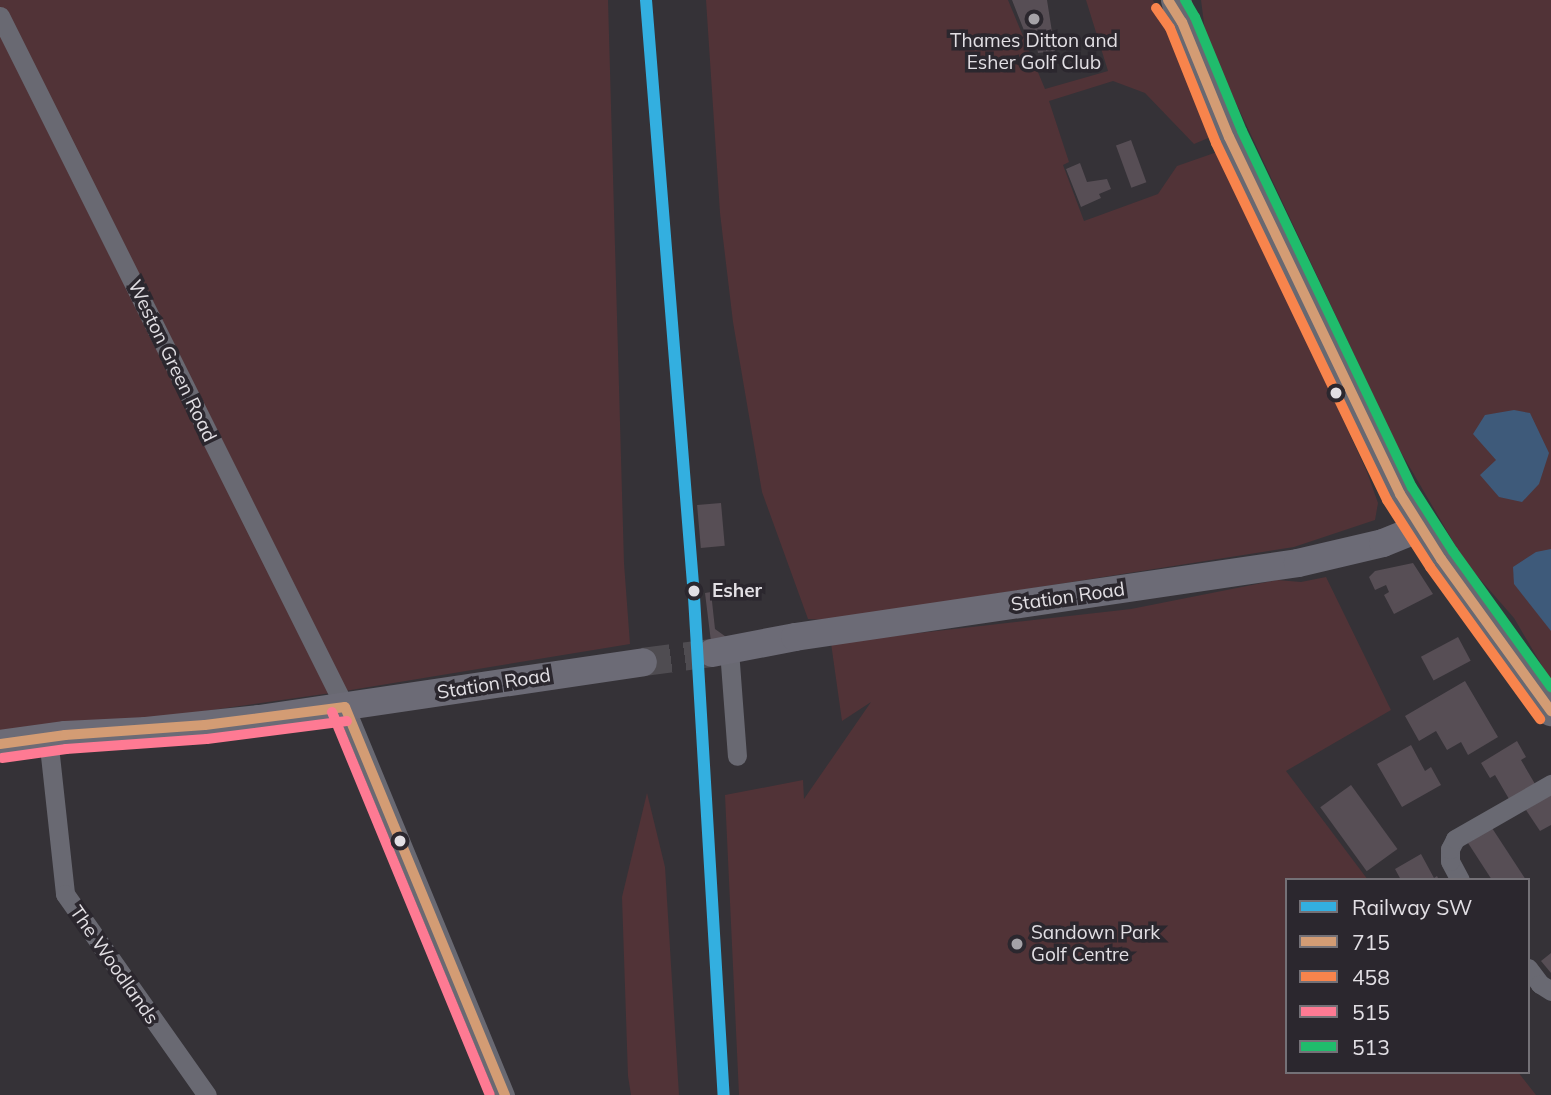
<!DOCTYPE html>
<html>
<head>
<meta charset="utf-8">
<style>
	body { margin:0 }
	#map { position:relative; width:1551px; height:1095px; overflow:hidden; background:#353237; font-family:Mulish,sans-serif }
	div>[style] { position:absolute }
	.green>* { inset:0; background:#513337 }
	.water>* { inset:0; background:#3e5a7a }
	.building>* { inset:0; background:#574e55; transform-origin:0 0 }
	.secondary-tunnel>* { height:28px; margin-top:-14px; transform-origin:0; background:repeating-linear-gradient(90deg,#4f4c51 0 28px,transparent 0 42px) }
	.minor>* { height:19px; margin:-9.5px; padding:0 9.5px; transform-origin:9.5px; border-radius:9.5px; background:#696972 }
	.secondary>* { height:28px; margin:-14px; padding:0 14px; transform-origin:14px; border-radius:14px; background:#6c6b76 }
	.primary>* { height:30px; margin:-15px; padding:0 15px; transform-origin:15px; border-radius:15px; background:#686871 }
	.bus-1>* { height:10px; margin:-5px; padding:0 5px; transform-origin:5px; border-radius:5px; background:#d39c74 }
	.bus-2>* { height:10px; margin:-5px; padding:0 5px; transform-origin:5px; border-radius:5px; background:#f8844c }
	.bus-3>* { height:10px; margin:-5px; padding:0 5px; transform-origin:5px; border-radius:5px; background:#fe7a93 }
	.bus-4>* { height:10px; margin:-5px; padding:0 5px; transform-origin:5px; border-radius:5px; background:#20bc6c }
	.rail-1>* { height:12px; margin:-6px; padding:0 6px; transform-origin:6px; border-radius:6px; background:#33afe0 }
	.dots>* { width:19px; height:19px; translate:-50% -50%; box-sizing:border-box; border:4px solid #2b272e; border-radius:50% }
	span { translate:-50% -50%; white-space:nowrap; text-align:center; line-height:1.15; -webkit-text-stroke:7px #2b272e; paint-order:stroke }
	.poi-label { font-size:19px; color:#e2dfe4 }
	.left { translate:0 -50%; text-align:left }
	.street-label { font-size:19px; color:#e2dfe4 }
	.stop-label { font-size:19px; color:#e2dfe4; font-weight:700 }
	.legend { position:absolute; left:1285px; top:878px; width:245px; height:196px; box-sizing:border-box; background:#2b272e; border:2px solid #747177; margin:0; padding:9px 12px; list-style:none; font-size:21px; color:#e2dfe4 }
	.legend li { display:flex; align-items:center; gap:14px; height:35px }
	.legend b { width:35px; border:2px solid #747177 }
</style>
</head>
<body>
<div id="map">
	<div class="green">
		<i style="clip-path:polygon(0 0,608px 0,624px 563px,630px 644px,345px 691px,92px 727px,0 734px)"></i>
		<i style="clip-path:polygon(706px 0,1008px 0,1045px 89px,1108px 71px,1086px 0,1153px 0,1213px 136px,1194px 144px,1145px 93px,1113px 81px,1049px 101px,1069px 162px,1063px 165px,1084px 221px,1158px 194px,1177px 166px,1220px 151px,1367px 472px,1378px 503px,1375px 520px,1294px 547px,829px 620px,808px 619px,762px 492px,733px 322px,720px 213px)"></i>
		<i style="clip-path:polygon(1201px 0,1551px 0,1551px 681px,1514px 618px,1465px 562px,1395px 442px,1206px 39px)"></i>
		<i style="clip-path:polygon(1326px 577px,1391px 710px,1286px 771px,1368px 880px,1287px 880px,1287px 1072px,1518px 1072px,1536px 1095px,739px 1095px,725px 795px,803px 780px,804px 799px,871px 702px,842px 721px,831px 643px,1131px 609px,1277px 580px,1301px 582px)"></i>
		<i style="clip-path:polygon(647px 793px,665px 867px,679px 1095px,631px 1095px,628px 1076px,622px 897px)"></i>
	</div>
	<div class="water">
		<i style="clip-path:polygon(1514px 410px,1530px 413px,1549px 453px,1539px 484px,1522px 502px,1499px 497px,1480px 475px,1496px 460px,1473px 434px,1485px 415px)"></i>
		<i style="clip-path:polygon(1551px 549px,1551px 631px,1514px 584px,1513px 567px,1536px 552px)"></i>
	</div>
	<div class="building">
		<i style="clip-path:polygon(1012px 0,1047px 0,1055px 51px,1038px 53px,1035px 37px,1027px 38px)"></i>
		<i style="left:1131px;top:140px;width:45px;height:16px;rotate:70deg"></i>
		<i style="clip-path:polygon(1080px 163px,1087px 182px,1107px 179px,1111px 189px,1099px 194px,1101px 198px,1081px 207px,1066px 169px)"></i>
		<i style="left:721px;top:503px;width:43px;height:24px;rotate:85deg"></i>
		<i style="clip-path:polygon(1413px 563px,1433px 594px,1394px 614px,1384px 595px,1389px 592px,1386px 585px,1375px 590px,1369px 577px,1375px 571px)"></i>
		<i style="clip-path:polygon(711px 592px,715px 629px,729px 639px,711px 642px,705px 593px)"></i>
		<i style="left:1458px;top:637px;width:27px;height:42px;rotate:62deg"></i>
		<i style="clip-path:polygon(1465px 681px,1498px 737px,1468px 755px,1461px 742px,1447px 750px,1436px 731px,1419px 741px,1405px 716px)"></i>
		<i style="clip-path:polygon(1517px 741px,1526px 757px,1521px 760px,1535px 784px,1509px 799px,1495px 775px,1490px 778px,1481px 763px)"></i>
		<i style="clip-path:polygon(1411px 745px,1425px 771px,1431px 767px,1441px 785px,1402px 807px,1377px 764px)"></i>
		<i style="left:1351px;top:785px;width:79px;height:38px;rotate:54deg"></i>
		<i style="clip-path:polygon(1551px 794px,1551px 825px,1540px 831px,1526px 810px)"></i>
		<i style="clip-path:polygon(1492px 828px,1526px 880px,1492px 880px,1468px 843px)"></i>
		<i style="clip-path:polygon(1421px 854px,1434px 878px,1437px 876px,1439px 880px,1401px 880px,1395px 869px)"></i>
		<i style="clip-path:polygon(1551px 953px,1551px 973px,1541px 961px)"></i>
	</div>
	<div class="secondary-tunnel">
		<i style="left:643px;top:662px;width:70px;rotate:-7.4deg"></i>
	</div>
	<div class="minor">
		<i style="left:0;top:16px;width:772px;rotate:63.47deg"></i>
		<i style="left:345px;top:707px;width:420px;rotate:67.6deg"></i>
		<i style="left:729px;top:650px;width:106px;rotate:85.7deg"></i>
		<i style="left:48px;top:737px;width:158px;rotate:83.8deg"></i>
		<i style="left:65px;top:894px;width:246px;rotate:54.8deg"></i>
		<i style="left:1460px;top:880px;width:21px;rotate:-118deg"></i>
		<i style="left:1450px;top:861px;width:12px;rotate:-90deg"></i>
		<i style="left:1450px;top:849px;width:11px;rotate:-63deg"></i>
		<i style="left:1455px;top:839px;width:111px;rotate:-29.8deg"></i>
		<i style="left:1528px;top:968px;width:20px;rotate:53deg"></i>
		<i style="left:1540px;top:984px;width:13px;rotate:32deg"></i>
	</div>
	<div class="secondary">
		<i style="left:712px;top:653px;width:85px;rotate:-10.9deg"></i>
		<i style="left:795px;top:637px;width:508px;rotate:-8.37deg"></i>
		<i style="left:1298px;top:563px;width:87px;rotate:-13.2deg"></i>
		<i style="left:1383px;top:543px;width:40px;rotate:-22deg"></i>
		<i style="left:0;top:744px;width:66px;rotate:-7.9deg"></i>
		<i style="left:65px;top:735px;width:81px;rotate:-2.8deg"></i>
		<i style="left:146px;top:731px;width:114px;rotate:-6.1deg"></i>
		<i style="left:259px;top:719px;width:388px;rotate:-8.4deg"></i>
	</div>
	<div class="primary">
		<i style="left:1176px;top:0;width:23px;rotate:75deg"></i>
		<i style="left:1182px;top:22px;width:124px;rotate:67.8deg"></i>
		<i style="left:1229px;top:137px;width:396px;rotate:64.4deg"></i>
		<i style="left:1400px;top:494px;width:77px;rotate:57.8deg"></i>
		<i style="left:1441px;top:559px;width:188px;rotate:54.1deg"></i>
	</div>
	<div class="bus-1">
		<i style="left:1168px;top:0;width:26px;rotate:58deg"></i>
		<i style="left:1182px;top:22px;width:124px;rotate:67.8deg"></i>
		<i style="left:1229px;top:137px;width:396px;rotate:64.4deg"></i>
		<i style="left:1400px;top:494px;width:77px;rotate:57.8deg"></i>
		<i style="left:1441px;top:559px;width:188px;rotate:54.1deg"></i>
		<i style="left:345px;top:707px;width:420px;rotate:67.6deg"></i>
		<i style="left:0;top:744px;width:66px;rotate:-7.9deg"></i>
		<i style="left:65px;top:735px;width:140px;rotate:-4.1deg"></i>
		<i style="left:205px;top:725px;width:141px;rotate:-7.3deg"></i>
	</div>
	<div class="bus-2">
		<i style="left:1156px;top:8px;width:24px;rotate:55deg"></i>
		<i style="left:1170px;top:28px;width:124px;rotate:68.2deg"></i>
		<i style="left:1216px;top:143px;width:396px;rotate:64.4deg"></i>
		<i style="left:1387px;top:500px;width:80px;rotate:57.3deg"></i>
		<i style="left:1430px;top:567px;width:188px;rotate:54.1deg"></i>
	</div>
	<div class="bus-3">
		<i style="left:332px;top:712px;width:414px;rotate:67.6deg"></i>
		<i style="left:2px;top:758px;width:65px;rotate:-8deg"></i>
		<i style="left:66px;top:749px;width:141px;rotate:-4.1deg"></i>
		<i style="left:207px;top:739px;width:141px;rotate:-7.3deg"></i>
	</div>
	<div class="bus-4">
		<i style="left:1185px;top:0;width:20px;rotate:60deg"></i>
		<i style="left:1195px;top:17px;width:123px;rotate:67.6deg"></i>
		<i style="left:1242px;top:131px;width:395px;rotate:64.5deg"></i>
		<i style="left:1412px;top:487px;width:76px;rotate:57.4deg"></i>
		<i style="left:1453px;top:551px;width:168px;rotate:54.2deg"></i>
	</div>
	<div class="rail-1">
		<i style="left:646px;top:0;width:599px;rotate:85.4deg"></i>
		<i style="left:694px;top:597px;width:499px;rotate:86.6deg"></i>
	</div>
	<div class="dots">
		<i style="left:1034px;top:19px;background:#a5a2a7"></i>
		<i style="left:1336px;top:393px;background:#e2dfe4"></i>
		<i style="left:694px;top:591px;background:#e2dfe4"></i>
		<i style="left:400px;top:841px;background:#e2dfe4"></i>
		<i style="left:1017px;top:944px;background:#a5a2a7"></i>
	</div>
	<div class="poi-label">
		<span style="left:1034px;top:52px">Thames Ditton and<br>Esher Golf Club</span>
		<span class="left" style="left:1031px;top:944px">Sandown Park<br>Golf Centre</span>
	</div>
	<div class="street-label">
		<span style="left:172px;top:361px;rotate:64deg">Weston Green Road</span>
		<span style="left:1068px;top:597px;rotate:-8deg">Station Road</span>
		<span style="left:494px;top:684px;rotate:-9deg">Station Road</span>
		<span style="left:114px;top:965px;rotate:55deg">The Woodlands</span>
	</div>
	<div class="stop-label">
		<span class="left" style="left:712px;top:591px">Esher</span>
	</div>
	<ul class="legend">
	<li><b style="height:9px;background:#33afe0"></b>Railway SW</li>
	<li><b style="height:9px;background:#d39c74"></b>715</li>
	<li><b style="height:9px;background:#f8844c"></b>458</li>
	<li><b style="height:9px;background:#fe7a93"></b>515</li>
	<li><b style="height:9px;background:#20bc6c"></b>513</li>
	</ul>
</div>
</body>
</html>
